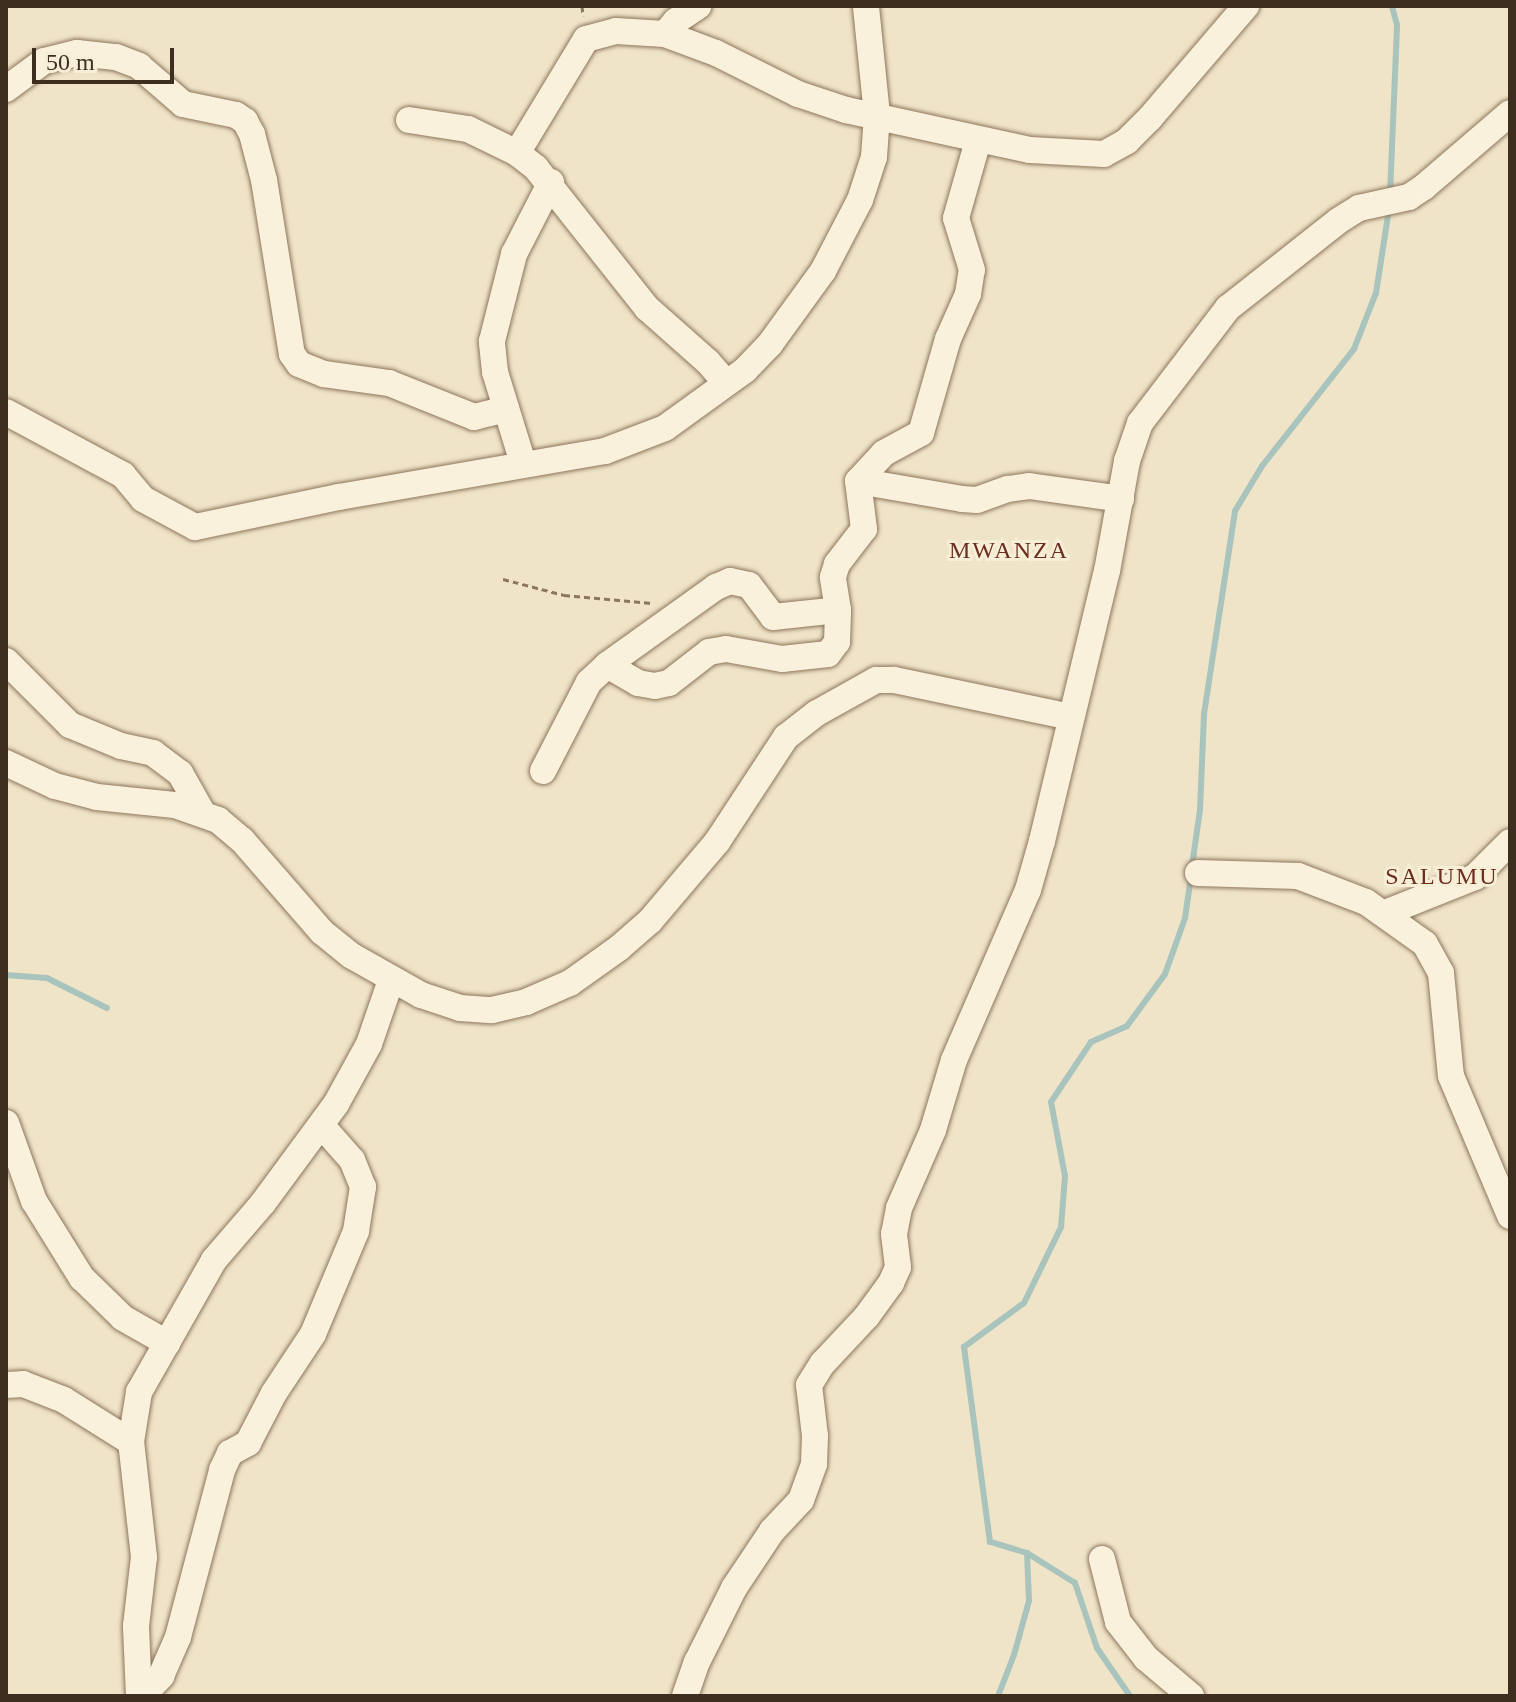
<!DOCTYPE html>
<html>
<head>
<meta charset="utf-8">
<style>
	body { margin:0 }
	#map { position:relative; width:1516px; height:1702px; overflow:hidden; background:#f0e4c8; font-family:"Times New Roman",serif }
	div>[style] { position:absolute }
	.stream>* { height:6px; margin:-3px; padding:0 3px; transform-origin:3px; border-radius:3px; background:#a9c4bc }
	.path>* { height:3px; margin-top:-1.5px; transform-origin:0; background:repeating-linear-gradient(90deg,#8d765c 0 6px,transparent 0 10px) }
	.roads { filter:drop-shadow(0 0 2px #8d765c) drop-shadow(0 0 2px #8d765c) }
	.minor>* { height:26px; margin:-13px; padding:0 13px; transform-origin:13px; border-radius:13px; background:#faf1dc }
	span { translate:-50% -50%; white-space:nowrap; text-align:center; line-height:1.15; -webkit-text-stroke:6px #f7eed8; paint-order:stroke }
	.neighbourhood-label { font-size:24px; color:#6b2e1e; letter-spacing:2px }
	.frame { position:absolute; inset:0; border:8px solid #3d2e20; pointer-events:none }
	.scale { position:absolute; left:32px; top:48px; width:142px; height:36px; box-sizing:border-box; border:4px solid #3d2e20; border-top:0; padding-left:10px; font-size:24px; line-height:28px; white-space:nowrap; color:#3d2e20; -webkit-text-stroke:6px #f7eed8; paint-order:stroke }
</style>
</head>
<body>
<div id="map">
	<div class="stream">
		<i style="left:1390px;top:194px;width:169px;rotate:-87.6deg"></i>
		<i style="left:1397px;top:25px;width:20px;rotate:-105deg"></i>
		<i style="left:1192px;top:866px;width:57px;rotate:-81.9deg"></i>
		<i style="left:1200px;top:810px;width:96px;rotate:-87.6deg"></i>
		<i style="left:1204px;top:714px;width:205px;rotate:-81.3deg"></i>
		<i style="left:1235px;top:511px;width:52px;rotate:-59deg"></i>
		<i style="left:1262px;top:466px;width:149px;rotate:-51.8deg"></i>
		<i style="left:1354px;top:349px;width:60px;rotate:-68.6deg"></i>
		<i style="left:1376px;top:293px;width:85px;rotate:-81.2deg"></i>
		<i style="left:6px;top:975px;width:41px;rotate:4.2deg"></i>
		<i style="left:47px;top:978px;width:67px;rotate:26.6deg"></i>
		<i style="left:998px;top:1696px;width:44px;rotate:-68.7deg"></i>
		<i style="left:1014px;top:1655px;width:56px;rotate:-74.5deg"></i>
		<i style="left:1029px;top:1601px;width:48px;rotate:-92.4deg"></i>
		<i style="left:1130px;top:1696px;width:58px;rotate:-124.5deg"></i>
		<i style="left:1097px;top:1648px;width:69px;rotate:-108.7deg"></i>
		<i style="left:1075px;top:1583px;width:57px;rotate:-148deg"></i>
		<i style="left:1027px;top:1553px;width:39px;rotate:-163deg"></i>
		<i style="left:990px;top:1542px;width:197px;rotate:-97.6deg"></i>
		<i style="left:964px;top:1347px;width:74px;rotate:-36.3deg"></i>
		<i style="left:1024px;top:1303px;width:85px;rotate:-64deg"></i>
		<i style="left:1061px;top:1227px;width:51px;rotate:-85.5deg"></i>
		<i style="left:1065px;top:1176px;width:75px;rotate:-100.7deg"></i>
		<i style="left:1051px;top:1102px;width:72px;rotate:-56.3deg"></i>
		<i style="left:1091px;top:1042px;width:39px;rotate:-24deg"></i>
		<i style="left:1127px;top:1026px;width:64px;rotate:-53.8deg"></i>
		<i style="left:1165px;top:974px;width:59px;rotate:-70.3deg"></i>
		<i style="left:1185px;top:918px;width:41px;rotate:-81.7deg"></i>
	</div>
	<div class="path">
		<i style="left:582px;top:6px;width:10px;rotate:84deg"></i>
		<i style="left:503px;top:579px;width:63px;rotate:14.7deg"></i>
		<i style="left:564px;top:595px;width:88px;rotate:5.2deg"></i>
	</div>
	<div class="roads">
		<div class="minor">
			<i style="left:665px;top:34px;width:17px;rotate:-50deg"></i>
			<i style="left:676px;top:21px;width:27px;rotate:-34deg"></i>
			<i style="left:6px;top:89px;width:47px;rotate:-36.4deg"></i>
			<i style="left:44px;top:61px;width:34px;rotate:-14deg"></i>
			<i style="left:77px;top:53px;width:39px;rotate:6deg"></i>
			<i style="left:116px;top:57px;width:25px;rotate:21deg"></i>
			<i style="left:139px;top:66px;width:58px;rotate:40.8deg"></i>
			<i style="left:183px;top:104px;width:54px;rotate:11.7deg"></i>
			<i style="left:236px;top:115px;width:11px;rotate:34deg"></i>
			<i style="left:245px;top:121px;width:15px;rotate:62deg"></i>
			<i style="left:252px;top:134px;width:48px;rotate:75.4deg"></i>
			<i style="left:264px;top:180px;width:176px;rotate:80.9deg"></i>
			<i style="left:292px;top:354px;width:12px;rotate:55deg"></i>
			<i style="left:299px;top:364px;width:27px;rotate:22deg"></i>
			<i style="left:324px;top:374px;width:66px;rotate:7.9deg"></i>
			<i style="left:389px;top:383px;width:92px;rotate:21.8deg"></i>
			<i style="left:474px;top:417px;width:33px;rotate:-14deg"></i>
			<i style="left:409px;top:120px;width:60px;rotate:8.7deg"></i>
			<i style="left:468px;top:129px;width:55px;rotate:26.1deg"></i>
			<i style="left:517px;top:153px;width:24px;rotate:38deg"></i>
			<i style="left:536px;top:168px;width:179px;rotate:51.6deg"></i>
			<i style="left:647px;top:308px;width:81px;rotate:41.5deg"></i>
			<i style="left:708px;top:362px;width:28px;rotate:49deg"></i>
			<i style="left:517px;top:153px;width:133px;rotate:-58.8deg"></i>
			<i style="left:586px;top:39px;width:31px;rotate:-15deg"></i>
			<i style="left:616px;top:31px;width:49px;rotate:3.5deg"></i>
			<i style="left:665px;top:34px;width:54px;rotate:20.4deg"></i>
			<i style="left:716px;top:53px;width:92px;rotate:26.6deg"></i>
			<i style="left:798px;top:94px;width:51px;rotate:18.4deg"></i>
			<i style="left:846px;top:110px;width:188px;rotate:12.3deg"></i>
			<i style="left:1030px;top:150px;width:74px;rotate:3.1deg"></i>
			<i style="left:1104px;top:154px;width:26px;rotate:-29deg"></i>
			<i style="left:1127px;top:141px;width:33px;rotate:-45deg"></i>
			<i style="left:1150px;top:118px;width:148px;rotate:-49.4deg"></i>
			<i style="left:6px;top:412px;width:133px;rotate:28.3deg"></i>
			<i style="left:123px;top:475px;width:31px;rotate:50deg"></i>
			<i style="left:143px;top:499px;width:59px;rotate:28.3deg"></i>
			<i style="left:195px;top:527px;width:147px;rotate:-11.8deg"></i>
			<i style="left:339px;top:497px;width:270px;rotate:-9.8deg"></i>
			<i style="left:605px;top:451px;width:64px;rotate:-21deg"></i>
			<i style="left:665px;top:428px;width:99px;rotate:-35.9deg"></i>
			<i style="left:745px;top:370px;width:36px;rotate:-46deg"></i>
			<i style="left:770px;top:344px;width:90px;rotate:-54deg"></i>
			<i style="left:823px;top:271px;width:80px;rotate:-62.5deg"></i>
			<i style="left:860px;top:200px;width:45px;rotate:-72deg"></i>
			<i style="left:874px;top:157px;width:42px;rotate:-85.9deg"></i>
			<i style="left:877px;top:115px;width:110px;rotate:-95.8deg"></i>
			<i style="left:523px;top:463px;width:95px;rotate:-107.1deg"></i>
			<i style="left:495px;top:372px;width:31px;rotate:-96deg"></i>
			<i style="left:492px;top:341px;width:90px;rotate:-75.8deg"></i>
			<i style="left:514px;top:254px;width:81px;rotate:-62.8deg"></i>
			<i style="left:858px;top:481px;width:106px;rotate:9.8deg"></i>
			<i style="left:962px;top:499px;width:15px;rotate:4deg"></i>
			<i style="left:977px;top:500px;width:33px;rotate:-20deg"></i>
			<i style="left:1008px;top:489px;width:21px;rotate:-8deg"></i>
			<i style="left:1029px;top:486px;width:93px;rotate:8deg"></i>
			<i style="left:6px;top:661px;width:91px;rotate:45deg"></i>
			<i style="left:70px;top:725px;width:55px;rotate:22.4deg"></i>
			<i style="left:121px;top:746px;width:33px;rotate:12deg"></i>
			<i style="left:153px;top:753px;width:34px;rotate:37deg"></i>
			<i style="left:180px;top:773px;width:45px;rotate:60.6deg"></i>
			<i style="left:607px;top:665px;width:36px;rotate:30deg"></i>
			<i style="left:638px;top:683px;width:17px;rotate:10deg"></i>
			<i style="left:655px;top:686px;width:14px;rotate:-12deg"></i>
			<i style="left:669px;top:683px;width:51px;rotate:-37.8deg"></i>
			<i style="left:709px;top:652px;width:17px;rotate:-10deg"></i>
			<i style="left:726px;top:649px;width:57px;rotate:10.1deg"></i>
			<i style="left:782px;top:659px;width:46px;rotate:-6.2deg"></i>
			<i style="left:828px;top:654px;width:15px;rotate:-53deg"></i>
			<i style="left:837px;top:642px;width:32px;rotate:-88deg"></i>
			<i style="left:838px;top:610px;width:33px;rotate:-99deg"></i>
			<i style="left:833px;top:577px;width:14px;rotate:-73deg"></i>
			<i style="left:837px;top:564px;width:44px;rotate:-52.4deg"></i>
			<i style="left:864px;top:529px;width:48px;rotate:-97.1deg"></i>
			<i style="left:858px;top:481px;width:38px;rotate:-47deg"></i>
			<i style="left:884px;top:453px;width:42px;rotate:-28.4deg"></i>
			<i style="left:921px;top:433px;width:98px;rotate:-74deg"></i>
			<i style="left:948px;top:339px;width:49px;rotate:-66deg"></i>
			<i style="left:968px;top:294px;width:24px;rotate:-81deg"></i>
			<i style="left:972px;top:270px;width:54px;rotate:-107.1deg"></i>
			<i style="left:956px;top:218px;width:80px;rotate:-74.1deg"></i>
			<i style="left:6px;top:763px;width:54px;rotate:25.1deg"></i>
			<i style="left:55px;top:786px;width:43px;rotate:14.7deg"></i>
			<i style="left:97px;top:797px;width:78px;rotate:5.9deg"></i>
			<i style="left:175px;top:805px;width:46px;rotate:19.2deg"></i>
			<i style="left:218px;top:820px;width:31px;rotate:40deg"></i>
			<i style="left:242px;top:840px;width:122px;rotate:49deg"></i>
			<i style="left:322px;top:932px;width:38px;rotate:39deg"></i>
			<i style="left:352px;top:956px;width:79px;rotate:29.5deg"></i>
			<i style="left:421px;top:995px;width:41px;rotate:18.4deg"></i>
			<i style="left:460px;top:1008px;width:32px;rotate:4deg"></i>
			<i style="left:492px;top:1010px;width:35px;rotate:-13deg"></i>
			<i style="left:526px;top:1002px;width:48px;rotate:-23.4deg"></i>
			<i style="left:570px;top:983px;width:60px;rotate:-35.5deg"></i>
			<i style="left:619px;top:948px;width:41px;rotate:-41.1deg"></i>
			<i style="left:650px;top:921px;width:104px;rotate:-49.7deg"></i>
			<i style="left:717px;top:842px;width:126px;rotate:-56.7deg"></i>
			<i style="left:786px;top:737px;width:39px;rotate:-38deg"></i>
			<i style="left:817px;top:713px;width:68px;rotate:-29.2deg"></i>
			<i style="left:876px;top:680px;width:18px"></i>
			<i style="left:894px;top:680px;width:181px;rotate:11.8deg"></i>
			<i style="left:543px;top:771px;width:100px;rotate:-62.7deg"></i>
			<i style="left:589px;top:682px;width:25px;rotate:-43deg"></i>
			<i style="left:607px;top:665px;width:134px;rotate:-35.6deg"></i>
			<i style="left:716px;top:587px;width:15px;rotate:-23deg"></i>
			<i style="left:730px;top:581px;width:19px;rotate:12deg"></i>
			<i style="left:749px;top:585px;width:40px;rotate:53deg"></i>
			<i style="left:773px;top:617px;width:65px;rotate:-6.1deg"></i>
			<i style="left:1198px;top:873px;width:100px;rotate:1.7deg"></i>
			<i style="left:1298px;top:876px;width:73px;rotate:20.9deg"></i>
			<i style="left:1366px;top:902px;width:72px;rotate:35.4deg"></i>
			<i style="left:1425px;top:944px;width:33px;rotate:61deg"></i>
			<i style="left:1441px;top:973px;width:103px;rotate:84.5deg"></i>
			<i style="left:1451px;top:1076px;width:152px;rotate:67.1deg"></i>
			<i style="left:1385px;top:913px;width:97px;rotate:-21.8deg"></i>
			<i style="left:1475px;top:877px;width:49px;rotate:-45deg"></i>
			<i style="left:6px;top:1123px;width:83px;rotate:70.3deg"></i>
			<i style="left:34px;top:1201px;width:91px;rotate:58.1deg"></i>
			<i style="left:82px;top:1278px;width:57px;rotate:44.3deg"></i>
			<i style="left:123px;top:1318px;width:51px;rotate:29.6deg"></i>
			<i style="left:6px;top:1385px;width:17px;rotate:-3deg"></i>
			<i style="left:23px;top:1384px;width:44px;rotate:21.3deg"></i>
			<i style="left:64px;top:1400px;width:79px;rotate:32.1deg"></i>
			<i style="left:1102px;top:1559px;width:65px;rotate:75.7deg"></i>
			<i style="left:1118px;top:1622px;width:46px;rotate:52.1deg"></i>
			<i style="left:1146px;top:1658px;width:59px;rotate:40.2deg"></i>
			<i style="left:139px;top:1696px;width:70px;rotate:-92.5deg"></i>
			<i style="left:136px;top:1626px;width:69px;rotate:-83.4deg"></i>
			<i style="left:144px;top:1557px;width:116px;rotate:-96.4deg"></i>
			<i style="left:131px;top:1442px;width:51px;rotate:-80.9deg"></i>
			<i style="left:139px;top:1392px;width:152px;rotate:-60.4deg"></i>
			<i style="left:214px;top:1260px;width:75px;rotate:-49.3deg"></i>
			<i style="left:263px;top:1203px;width:123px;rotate:-53.6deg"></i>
			<i style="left:336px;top:1104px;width:68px;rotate:-61.2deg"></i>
			<i style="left:369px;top:1044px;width:68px;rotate:-71deg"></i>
			<i style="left:142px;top:1696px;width:28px;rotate:-46deg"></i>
			<i style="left:161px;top:1676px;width:43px;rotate:-66.4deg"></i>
			<i style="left:178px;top:1637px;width:173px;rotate:-75.2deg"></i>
			<i style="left:222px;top:1470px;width:19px;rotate:-65deg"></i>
			<i style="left:230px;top:1453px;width:21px;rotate:-29deg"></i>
			<i style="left:248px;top:1443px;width:56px;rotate:-62.5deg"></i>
			<i style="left:274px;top:1393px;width:71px;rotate:-56.5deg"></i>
			<i style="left:313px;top:1334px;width:112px;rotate:-67.3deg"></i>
			<i style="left:356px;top:1231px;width:45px;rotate:-81deg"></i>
			<i style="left:363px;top:1187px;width:29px;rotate:-112deg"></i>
			<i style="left:352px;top:1160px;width:45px;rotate:-131.4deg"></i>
			<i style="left:685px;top:1696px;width:36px;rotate:-71deg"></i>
			<i style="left:697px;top:1662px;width:83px;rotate:-63.4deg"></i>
			<i style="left:734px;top:1588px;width:69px;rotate:-56.3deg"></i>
			<i style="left:772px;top:1531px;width:42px;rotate:-46.9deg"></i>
			<i style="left:801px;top:1500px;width:38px;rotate:-70deg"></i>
			<i style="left:814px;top:1464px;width:28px;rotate:-88deg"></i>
			<i style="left:815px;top:1436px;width:51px;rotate:-96.7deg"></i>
			<i style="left:809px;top:1385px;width:26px;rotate:-58deg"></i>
			<i style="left:823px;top:1363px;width:64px;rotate:-46.9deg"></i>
			<i style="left:867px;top:1316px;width:41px;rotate:-54deg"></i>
			<i style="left:891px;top:1283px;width:17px;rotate:-66deg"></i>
			<i style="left:898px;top:1267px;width:33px;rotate:-97deg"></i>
			<i style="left:894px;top:1234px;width:26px;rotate:-79deg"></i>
			<i style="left:899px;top:1208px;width:85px;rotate:-66.4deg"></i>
			<i style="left:933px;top:1130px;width:73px;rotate:-73.3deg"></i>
			<i style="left:954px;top:1060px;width:185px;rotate:-66.5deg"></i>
			<i style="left:1028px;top:890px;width:51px;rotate:-74.1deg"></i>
			<i style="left:1042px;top:841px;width:278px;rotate:-76.5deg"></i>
			<i style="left:1107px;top:571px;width:112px;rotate:-79.7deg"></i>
			<i style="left:1127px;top:461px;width:40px;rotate:-71.1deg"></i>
			<i style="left:1140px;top:423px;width:145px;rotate:-52.6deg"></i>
			<i style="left:1228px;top:308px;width:140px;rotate:-38.3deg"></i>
			<i style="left:1338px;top:221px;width:25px;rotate:-32deg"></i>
			<i style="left:1359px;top:208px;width:51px;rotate:-12.4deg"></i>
			<i style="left:1409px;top:197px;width:18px;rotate:-34deg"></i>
			<i style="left:1424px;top:187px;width:113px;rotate:-40.7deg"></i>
		</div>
	</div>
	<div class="neighbourhood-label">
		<span style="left:1009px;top:551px">MWANZA</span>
		<span style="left:1442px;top:877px">SALUMU</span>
	</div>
	<div class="frame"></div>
	<div class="scale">50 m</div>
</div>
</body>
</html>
